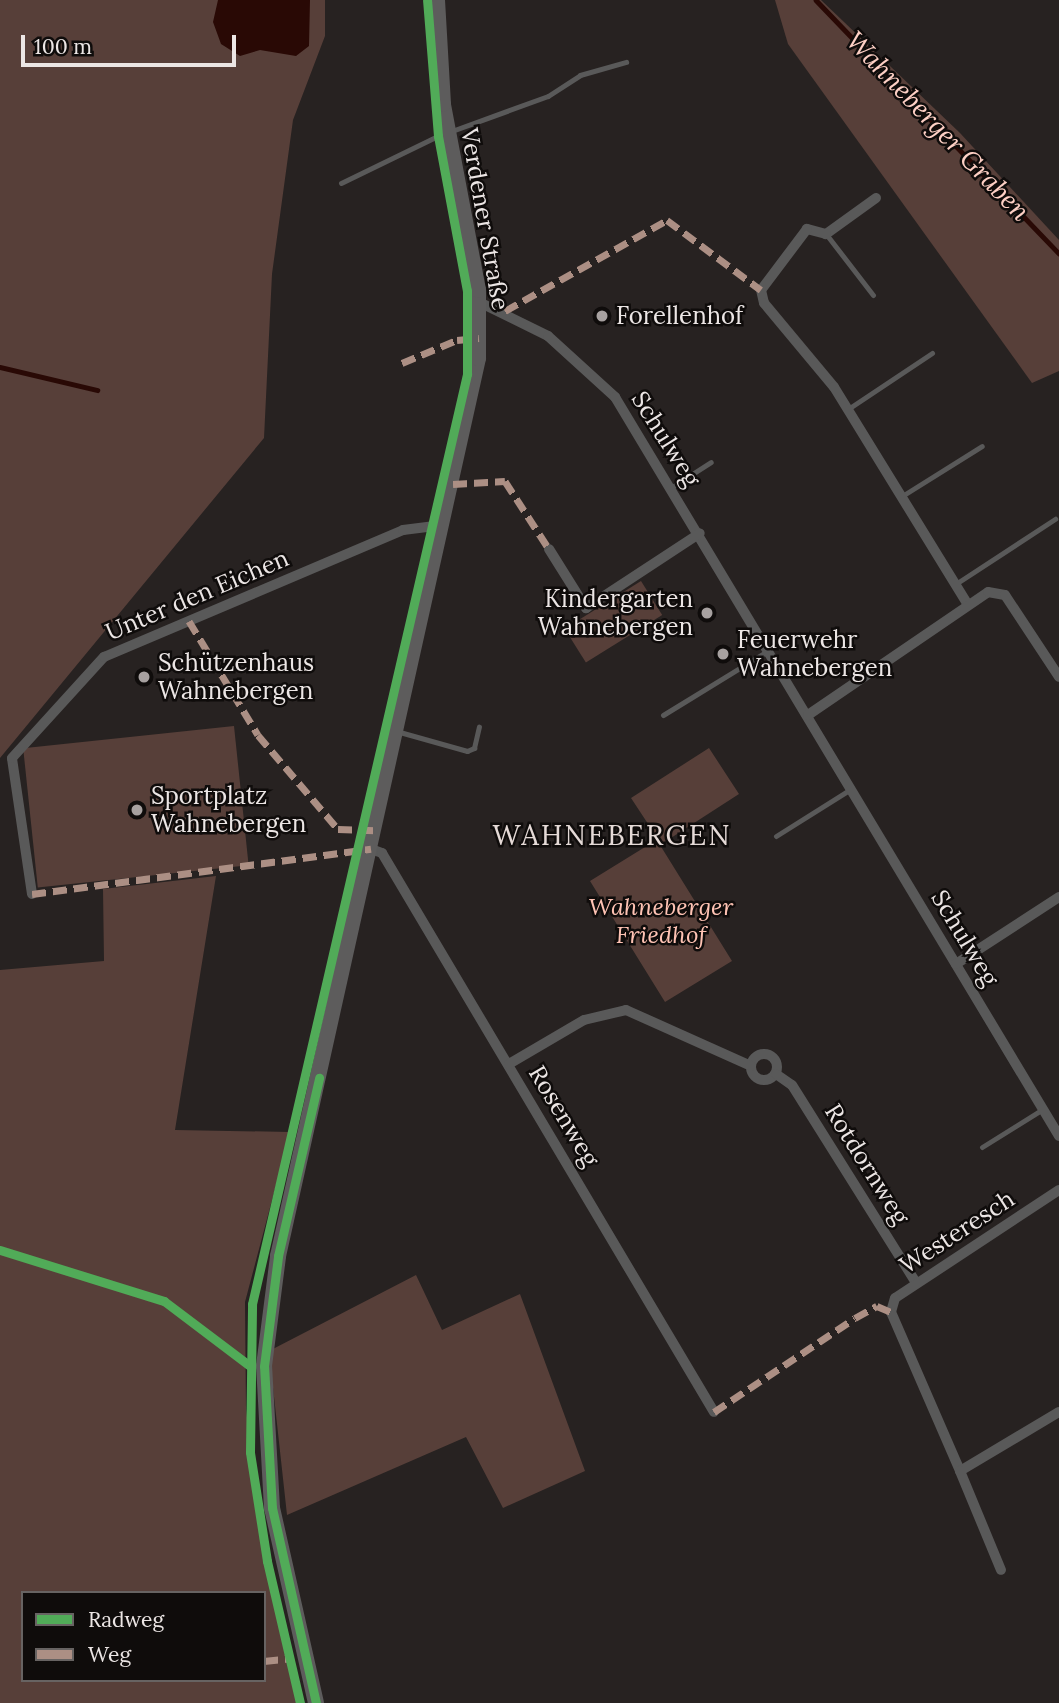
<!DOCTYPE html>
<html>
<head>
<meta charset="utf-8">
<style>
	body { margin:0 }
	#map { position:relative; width:1059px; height:1703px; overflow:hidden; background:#272221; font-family:Lora,serif }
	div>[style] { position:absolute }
	.green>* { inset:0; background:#573f39; transform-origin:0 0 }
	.water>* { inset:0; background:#290905 }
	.stream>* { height:4.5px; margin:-2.25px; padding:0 2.25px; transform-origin:2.25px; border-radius:2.25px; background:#290905 }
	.lane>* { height:5px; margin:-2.5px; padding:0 2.5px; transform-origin:2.5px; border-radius:2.5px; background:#595959 }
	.street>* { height:10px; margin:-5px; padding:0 5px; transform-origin:5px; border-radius:5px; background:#595959 }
	.street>.ring { margin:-5px; padding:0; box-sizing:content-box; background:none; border:10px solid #595959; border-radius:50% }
	.secondary>* { height:16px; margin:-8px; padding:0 8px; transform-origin:8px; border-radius:8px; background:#5d5c5c }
	.quiet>* { height:7px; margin-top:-3.5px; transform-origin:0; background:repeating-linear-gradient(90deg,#ac8f84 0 14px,transparent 0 21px) }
	.cycleway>* { height:9px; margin:-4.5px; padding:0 4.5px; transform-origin:4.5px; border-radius:4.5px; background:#51ab58 }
	.dots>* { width:19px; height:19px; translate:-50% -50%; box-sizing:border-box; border:4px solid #0f0c0b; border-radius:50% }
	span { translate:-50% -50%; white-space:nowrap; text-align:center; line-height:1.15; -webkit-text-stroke:5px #0f0c0b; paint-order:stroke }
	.street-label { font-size:24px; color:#ece6e5 }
	.poi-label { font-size:24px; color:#ece6e5 }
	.left { translate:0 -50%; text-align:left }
	.right { translate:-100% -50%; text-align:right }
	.park-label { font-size:24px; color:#ffc3b4; font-style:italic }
	.water-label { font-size:26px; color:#fed0c5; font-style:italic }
	.quarter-label { font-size:28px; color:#e5dad7; letter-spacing:2px }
	.legend { position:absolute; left:21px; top:1591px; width:245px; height:91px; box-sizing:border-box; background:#0f0c0b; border:2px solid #676362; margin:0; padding:9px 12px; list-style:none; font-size:21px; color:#ece6e5 }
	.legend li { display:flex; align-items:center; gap:14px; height:35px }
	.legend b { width:35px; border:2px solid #676362 }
	.scale { position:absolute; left:21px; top:35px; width:215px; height:32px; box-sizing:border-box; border:4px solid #ece6e5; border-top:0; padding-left:9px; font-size:21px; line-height:24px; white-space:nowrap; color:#ece6e5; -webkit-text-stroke:5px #0f0c0b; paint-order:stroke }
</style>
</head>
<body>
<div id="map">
	<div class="green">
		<i style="clip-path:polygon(0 0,325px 0,325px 36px,293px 120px,272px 274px,264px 438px,0 758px)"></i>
		<i style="clip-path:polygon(775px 0,821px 0,960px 133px,1059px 240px,1059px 371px,1032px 383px,788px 44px)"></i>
		<i style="left:641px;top:581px;width:40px;height:90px;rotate:58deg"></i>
		<i style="left:234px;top:726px;width:140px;height:212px;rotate:84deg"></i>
		<i style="clip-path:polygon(709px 748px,739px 794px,660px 845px,732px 961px,665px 1002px,590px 881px,658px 839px,631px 798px)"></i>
		<i style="clip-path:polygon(evenodd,216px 876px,175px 1130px,290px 1132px,245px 1302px,246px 1409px,265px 1562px,298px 1703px,0 1703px,0 970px,104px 961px,103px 889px,216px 876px,23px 1593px,264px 1593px,264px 1680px,23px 1680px,23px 1593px)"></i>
		<i style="clip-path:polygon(416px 1275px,442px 1330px,520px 1294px,585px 1471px,503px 1508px,466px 1437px,287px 1515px,269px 1351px)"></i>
	</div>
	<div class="water">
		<i style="clip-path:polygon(218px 0,310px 0,309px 46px,296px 56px,260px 50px,240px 56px,221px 44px,213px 22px)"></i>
	</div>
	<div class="stream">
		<i style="left:816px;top:0;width:351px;rotate:46.2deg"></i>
		<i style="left:0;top:367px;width:100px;rotate:13.3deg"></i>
	</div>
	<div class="lane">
		<i style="left:341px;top:183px;width:108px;rotate:-25.9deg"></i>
		<i style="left:438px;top:136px;width:117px;rotate:-20deg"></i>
		<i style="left:548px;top:96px;width:38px;rotate:-33deg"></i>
		<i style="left:580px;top:75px;width:48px;rotate:-15.8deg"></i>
		<i style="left:826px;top:234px;width:77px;rotate:52.4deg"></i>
		<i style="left:848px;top:409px;width:101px;rotate:-33.7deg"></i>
		<i style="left:672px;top:487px;width:46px;rotate:-32.7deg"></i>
		<i style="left:902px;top:496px;width:94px;rotate:-32deg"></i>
		<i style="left:954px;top:585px;width:121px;rotate:-33.2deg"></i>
		<i style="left:663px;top:715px;width:124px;rotate:-31.5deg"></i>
		<i style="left:396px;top:731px;width:74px;rotate:15.7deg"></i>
		<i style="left:467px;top:751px;width:8px;rotate:-23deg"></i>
		<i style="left:474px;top:748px;width:22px;rotate:-77deg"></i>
		<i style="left:776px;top:836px;width:89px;rotate:-32.1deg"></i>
		<i style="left:982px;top:1147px;width:72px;rotate:-31.9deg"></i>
	</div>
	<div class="street">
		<i style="left:876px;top:198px;width:62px;rotate:144.2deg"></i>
		<i style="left:826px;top:234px;width:20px;rotate:-165deg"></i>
		<i style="left:807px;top:229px;width:76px;rotate:127deg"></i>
		<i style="left:761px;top:290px;width:13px;rotate:77deg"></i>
		<i style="left:764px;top:303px;width:109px;rotate:50.2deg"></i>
		<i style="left:834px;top:387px;width:254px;rotate:58.4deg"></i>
		<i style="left:479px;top:302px;width:77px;rotate:26.2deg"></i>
		<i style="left:548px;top:336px;width:91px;rotate:42.3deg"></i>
		<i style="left:615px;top:397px;width:862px;rotate:59deg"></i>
		<i style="left:549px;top:549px;width:70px;rotate:57.9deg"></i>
		<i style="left:586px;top:608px;width:136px;rotate:-33.3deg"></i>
		<i style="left:808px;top:715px;width:218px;rotate:-34.3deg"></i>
		<i style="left:988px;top:592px;width:17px;rotate:10deg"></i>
		<i style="left:1005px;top:595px;width:98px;rotate:56.6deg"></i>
		<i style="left:371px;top:849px;width:12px;rotate:20deg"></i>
		<i style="left:382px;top:853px;width:650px;rotate:59.29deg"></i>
		<i style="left:32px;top:894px;width:137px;rotate:-98.4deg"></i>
		<i style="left:12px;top:758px;width:137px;rotate:-47.7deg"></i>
		<i style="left:104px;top:657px;width:325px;rotate:-23deg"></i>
		<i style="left:403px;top:530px;width:40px;rotate:-7.1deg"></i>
		<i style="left:956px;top:964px;width:123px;rotate:-33deg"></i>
		<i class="ring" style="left:751px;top:1054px;width:16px;height:16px"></i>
		<i style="left:509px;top:1064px;width:87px;rotate:-30.4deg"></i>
		<i style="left:584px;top:1020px;width:43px;rotate:-13.4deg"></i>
		<i style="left:626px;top:1010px;width:137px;rotate:24.1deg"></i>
		<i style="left:776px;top:1074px;width:19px;rotate:35deg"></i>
		<i style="left:792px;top:1085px;width:234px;rotate:57.9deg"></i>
		<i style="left:1059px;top:1190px;width:196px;rotate:146.6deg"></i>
		<i style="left:895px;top:1298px;width:15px;rotate:106deg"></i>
		<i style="left:891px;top:1312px;width:173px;rotate:66.5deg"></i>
		<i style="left:960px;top:1471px;width:115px;rotate:-30.8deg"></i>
		<i style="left:960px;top:1471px;width:107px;rotate:67.5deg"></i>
	</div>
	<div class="secondary">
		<i style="left:316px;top:1703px;width:200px;rotate:-102.7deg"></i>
		<i style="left:272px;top:1508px;width:142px;rotate:-93.2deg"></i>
		<i style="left:264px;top:1366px;width:111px;rotate:-82.7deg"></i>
		<i style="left:278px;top:1256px;width:920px;rotate:-77.44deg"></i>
		<i style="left:478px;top:358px;width:68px;rotate:-90deg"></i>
		<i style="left:478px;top:290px;width:189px;rotate:-100.7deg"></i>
		<i style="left:443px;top:104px;width:104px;rotate:-93.3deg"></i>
	</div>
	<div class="quiet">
		<i style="left:505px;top:311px;width:186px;rotate:-29.3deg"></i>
		<i style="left:667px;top:220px;width:117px;rotate:36.7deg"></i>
		<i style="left:402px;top:363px;width:60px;rotate:-22.7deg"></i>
		<i style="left:457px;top:340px;width:22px;rotate:-5deg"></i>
		<i style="left:453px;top:484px;width:52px;rotate:-3.3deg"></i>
		<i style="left:505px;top:481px;width:81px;rotate:57.1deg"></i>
		<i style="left:189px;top:621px;width:133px;rotate:58.8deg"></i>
		<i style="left:258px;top:735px;width:123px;rotate:49.6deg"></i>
		<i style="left:338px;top:829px;width:37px;rotate:2deg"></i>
		<i style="left:32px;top:894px;width:342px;rotate:-7.6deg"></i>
		<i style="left:714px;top:1412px;width:169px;rotate:-33.7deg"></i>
		<i style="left:855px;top:1318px;width:25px;rotate:-29deg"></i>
		<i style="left:877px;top:1306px;width:15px;rotate:23deg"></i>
		<i style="left:264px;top:1661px;width:29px;rotate:-6deg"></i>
	</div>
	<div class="cycleway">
		<i style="left:0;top:1250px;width:172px;rotate:17.3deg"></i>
		<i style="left:164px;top:1301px;width:108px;rotate:37.1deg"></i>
		<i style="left:300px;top:1703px;width:146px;rotate:-103.1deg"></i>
		<i style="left:267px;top:1561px;width:110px;rotate:-98.9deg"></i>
		<i style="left:250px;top:1452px;width:148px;rotate:-89.2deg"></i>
		<i style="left:252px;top:1304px;width:955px;rotate:-76.98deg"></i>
		<i style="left:467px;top:374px;width:83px;rotate:-90deg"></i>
		<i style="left:467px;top:291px;width:158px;rotate:-100.6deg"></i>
		<i style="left:438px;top:136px;width:136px;rotate:-94.6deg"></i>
		<i style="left:316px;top:1703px;width:200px;rotate:-102.7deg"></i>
		<i style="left:272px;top:1508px;width:142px;rotate:-93.2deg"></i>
		<i style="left:264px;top:1366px;width:111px;rotate:-82.7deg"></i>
		<i style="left:278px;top:1256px;width:183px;rotate:-77deg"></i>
	</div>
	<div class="dots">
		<i style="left:602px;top:316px;background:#a7a1a0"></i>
		<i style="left:707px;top:613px;background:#a7a1a0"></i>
		<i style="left:723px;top:654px;background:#a7a1a0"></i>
		<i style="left:144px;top:677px;background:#a7a1a0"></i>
		<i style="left:137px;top:810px;background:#a7a1a0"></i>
	</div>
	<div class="street-label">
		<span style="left:485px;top:219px;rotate:80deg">Verdener Straße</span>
		<span style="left:666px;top:439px;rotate:58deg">Schulweg</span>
		<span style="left:197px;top:595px;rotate:-23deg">Unter den Eichen</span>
		<span style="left:965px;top:938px;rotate:59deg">Schulweg</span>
		<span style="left:564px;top:1116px;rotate:59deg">Rosenweg</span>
		<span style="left:867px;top:1164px;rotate:58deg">Rotdornweg</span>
		<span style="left:957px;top:1232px;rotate:-33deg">Westeresch</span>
	</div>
	<div class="poi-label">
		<span class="left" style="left:616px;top:316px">Forellenhof</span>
		<span class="right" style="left:693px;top:613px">Kindergarten<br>Wahnebergen</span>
		<span class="left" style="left:737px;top:654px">Feuerwehr<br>Wahnebergen</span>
		<span class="left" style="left:158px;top:677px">Schützenhaus<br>Wahnebergen</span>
		<span class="left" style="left:151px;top:810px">Sportplatz<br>Wahnebergen</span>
	</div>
	<div class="park-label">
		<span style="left:661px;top:921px">Wahneberger<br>Friedhof</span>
	</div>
	<div class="water-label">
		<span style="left:938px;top:126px;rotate:46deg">Wahneberger Graben</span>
	</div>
	<div class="quarter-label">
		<span style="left:612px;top:835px">WAHNEBERGEN</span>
	</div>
	<ul class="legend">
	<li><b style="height:9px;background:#51ab58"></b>Radweg</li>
	<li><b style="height:9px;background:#ac8f84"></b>Weg</li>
	</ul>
	<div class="scale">100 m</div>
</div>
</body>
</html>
